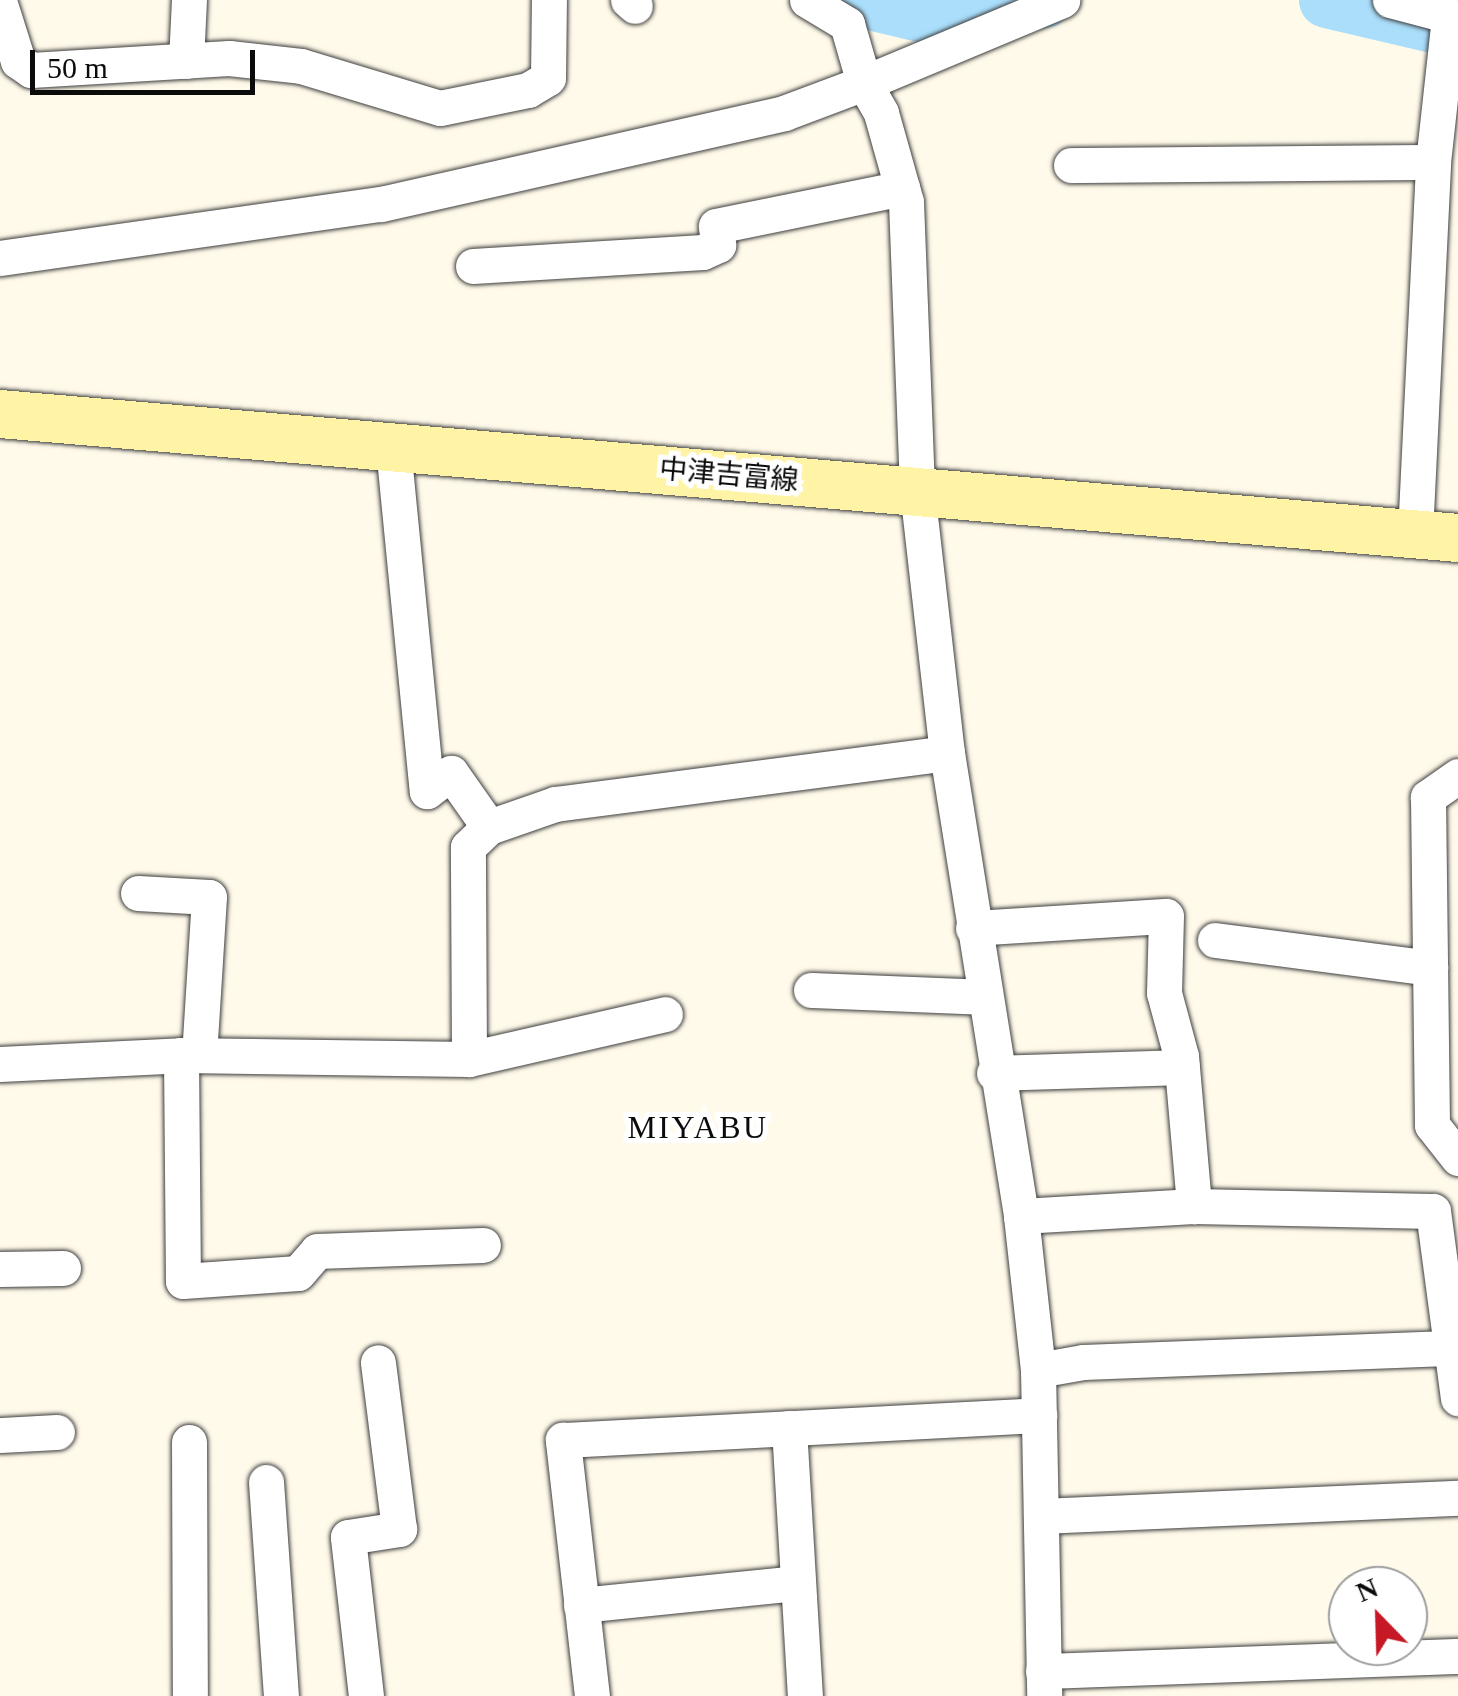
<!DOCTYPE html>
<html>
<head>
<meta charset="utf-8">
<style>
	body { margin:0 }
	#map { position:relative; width:1458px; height:1696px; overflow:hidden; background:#fffaea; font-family:"Times New Roman","Noto Sans JP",serif }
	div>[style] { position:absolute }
	.river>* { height:55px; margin:-27.5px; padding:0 27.5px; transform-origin:27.5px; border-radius:27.5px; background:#aadefb }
	.roads { filter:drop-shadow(0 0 2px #3e3e3e) drop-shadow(0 0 2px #3e3e3e) }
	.street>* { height:35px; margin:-17.5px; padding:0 17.5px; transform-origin:17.5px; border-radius:17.5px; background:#fff }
	.secondary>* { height:48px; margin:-24px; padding:0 24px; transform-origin:24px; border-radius:24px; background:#fff3a5 }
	span { translate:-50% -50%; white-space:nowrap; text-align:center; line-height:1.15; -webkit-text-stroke:10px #fff; paint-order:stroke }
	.street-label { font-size:28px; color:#0b0b0b }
	.quarter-label { font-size:32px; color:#0b0b0b; letter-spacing:2.5px }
	.north { position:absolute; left:1328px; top:1566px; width:100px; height:100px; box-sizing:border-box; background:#fff; border:2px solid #9d9d9d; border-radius:50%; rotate:337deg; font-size:28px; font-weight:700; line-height:40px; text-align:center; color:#0b0b0b }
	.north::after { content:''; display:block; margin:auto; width:35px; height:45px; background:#c61925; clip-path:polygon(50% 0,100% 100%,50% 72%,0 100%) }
	.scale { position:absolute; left:30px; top:50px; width:225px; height:45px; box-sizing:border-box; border:5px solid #0b0b0b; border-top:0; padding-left:12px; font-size:30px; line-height:35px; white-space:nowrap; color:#0b0b0b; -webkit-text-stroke:8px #fff; paint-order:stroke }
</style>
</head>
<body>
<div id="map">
	<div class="river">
		<i style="left:861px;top:0;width:82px;rotate:13.4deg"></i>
		<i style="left:941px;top:19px;width:105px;rotate:-10.5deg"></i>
		<i style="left:1326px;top:0;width:127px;rotate:13.2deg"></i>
	</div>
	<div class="roads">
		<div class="street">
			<i style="left:628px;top:0;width:9px;rotate:41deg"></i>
			<i style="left:807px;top:0;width:47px;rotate:31deg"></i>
			<i style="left:847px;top:24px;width:61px;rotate:73.9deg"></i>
			<i style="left:864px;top:83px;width:215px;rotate:-22.7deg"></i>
			<i style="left:1390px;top:0;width:70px;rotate:14.8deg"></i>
			<i style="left:0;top:4px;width:60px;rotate:72.5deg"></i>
			<i style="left:18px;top:61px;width:16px;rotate:35deg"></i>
			<i style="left:31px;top:70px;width:198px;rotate:-3.5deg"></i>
			<i style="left:229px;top:58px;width:72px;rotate:6.3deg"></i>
			<i style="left:301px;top:66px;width:145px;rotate:16.8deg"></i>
			<i style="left:440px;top:108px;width:90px;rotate:-11.6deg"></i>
			<i style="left:528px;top:90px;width:23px;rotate:-31deg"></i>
			<i style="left:548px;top:78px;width:78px;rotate:-89.3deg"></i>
			<i style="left:186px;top:61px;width:61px;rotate:-87.2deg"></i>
			<i style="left:1071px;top:165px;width:362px;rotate:-0.5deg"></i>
			<i style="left:0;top:258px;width:385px;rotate:-8.1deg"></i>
			<i style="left:381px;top:204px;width:413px;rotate:-12.7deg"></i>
			<i style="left:784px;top:113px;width:85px;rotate:-20.6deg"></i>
			<i style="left:864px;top:83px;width:34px;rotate:60deg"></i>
			<i style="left:881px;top:113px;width:92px;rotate:74.3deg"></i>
			<i style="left:906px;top:202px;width:288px;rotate:87.8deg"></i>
			<i style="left:917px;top:490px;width:265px;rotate:83.5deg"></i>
			<i style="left:947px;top:753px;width:469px;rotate:80.9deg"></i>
			<i style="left:1021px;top:1216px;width:155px;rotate:83.7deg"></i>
			<i style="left:1038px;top:1370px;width:326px;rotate:88.9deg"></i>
			<i style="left:473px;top:266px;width:230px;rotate:-3.5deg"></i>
			<i style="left:703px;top:252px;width:17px;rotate:-25deg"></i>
			<i style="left:718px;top:245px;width:19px;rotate:-96deg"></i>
			<i style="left:716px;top:226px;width:190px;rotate:-11.5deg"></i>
			<i style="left:393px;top:447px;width:346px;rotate:84.4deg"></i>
			<i style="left:427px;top:791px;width:30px;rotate:-37deg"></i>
			<i style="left:451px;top:773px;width:66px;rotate:54.9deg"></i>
			<i style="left:1415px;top:534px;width:372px;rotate:-87.2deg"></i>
			<i style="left:1433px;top:162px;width:147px;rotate:-83.7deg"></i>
			<i style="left:1458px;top:776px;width:37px;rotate:145deg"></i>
			<i style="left:1428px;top:797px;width:328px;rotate:89.3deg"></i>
			<i style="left:1432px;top:1125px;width:42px;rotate:51.8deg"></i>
			<i style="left:138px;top:893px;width:71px;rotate:3.2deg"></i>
			<i style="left:209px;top:897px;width:158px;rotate:93.6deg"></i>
			<i style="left:973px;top:928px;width:193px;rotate:-3.6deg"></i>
			<i style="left:1166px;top:916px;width:77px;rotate:91.5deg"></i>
			<i style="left:1164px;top:993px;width:65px;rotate:74.9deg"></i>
			<i style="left:1181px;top:1056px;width:151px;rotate:85deg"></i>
			<i style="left:1215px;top:940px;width:217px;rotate:7.4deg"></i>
			<i style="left:811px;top:990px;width:172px;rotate:2.3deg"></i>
			<i style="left:181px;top:1055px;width:226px;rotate:89.5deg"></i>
			<i style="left:183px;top:1281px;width:115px;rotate:-4deg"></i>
			<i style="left:298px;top:1273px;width:29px;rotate:-49deg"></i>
			<i style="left:317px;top:1251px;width:166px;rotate:-2.1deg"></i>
			<i style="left:469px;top:1059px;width:201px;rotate:-12.9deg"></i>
			<i style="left:0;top:1064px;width:181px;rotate:-2.8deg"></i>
			<i style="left:181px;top:1055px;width:288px;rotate:0.8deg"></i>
			<i style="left:469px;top:1059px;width:212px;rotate:-90.3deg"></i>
			<i style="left:468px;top:847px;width:29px;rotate:-44deg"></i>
			<i style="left:489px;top:827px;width:70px;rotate:-19.2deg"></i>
			<i style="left:555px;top:804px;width:395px;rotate:-7.4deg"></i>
			<i style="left:994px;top:1073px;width:188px;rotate:-1.8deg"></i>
			<i style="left:1021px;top:1216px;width:173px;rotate:-3.3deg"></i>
			<i style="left:1194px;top:1206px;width:239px;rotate:1.2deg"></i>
			<i style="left:1433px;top:1211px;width:189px;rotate:82.4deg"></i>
			<i style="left:0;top:1269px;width:63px;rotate:-0.9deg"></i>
			<i style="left:1038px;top:1370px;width:46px;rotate:-10.1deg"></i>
			<i style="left:1083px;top:1362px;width:371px;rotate:-2.2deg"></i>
			<i style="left:789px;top:1428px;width:268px;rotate:86.6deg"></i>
			<i style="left:0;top:1435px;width:57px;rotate:-3deg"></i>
			<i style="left:189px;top:1442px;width:254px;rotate:89.8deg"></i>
			<i style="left:266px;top:1482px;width:215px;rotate:86deg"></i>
			<i style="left:1041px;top:1516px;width:417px;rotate:-2.5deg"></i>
			<i style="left:581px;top:1605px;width:218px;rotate:-5.8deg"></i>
			<i style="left:1043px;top:1671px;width:415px;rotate:-2.1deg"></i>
			<i style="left:366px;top:1696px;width:160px;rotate:-96.5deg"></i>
			<i style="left:348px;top:1537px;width:52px;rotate:-8.9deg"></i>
			<i style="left:399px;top:1529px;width:168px;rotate:-97.2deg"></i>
			<i style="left:592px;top:1696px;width:258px;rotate:-96.5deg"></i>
			<i style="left:563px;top:1440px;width:477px;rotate:-3deg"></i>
		</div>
		<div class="secondary">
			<i style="left:0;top:414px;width:1463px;rotate:4.86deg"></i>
		</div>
	</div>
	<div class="street-label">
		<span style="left:729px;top:475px;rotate:5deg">中津吉富線</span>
	</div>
	<div class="quarter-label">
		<span style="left:698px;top:1127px">MIYABU</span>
	</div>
	<div class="north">N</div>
	<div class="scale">50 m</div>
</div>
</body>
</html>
